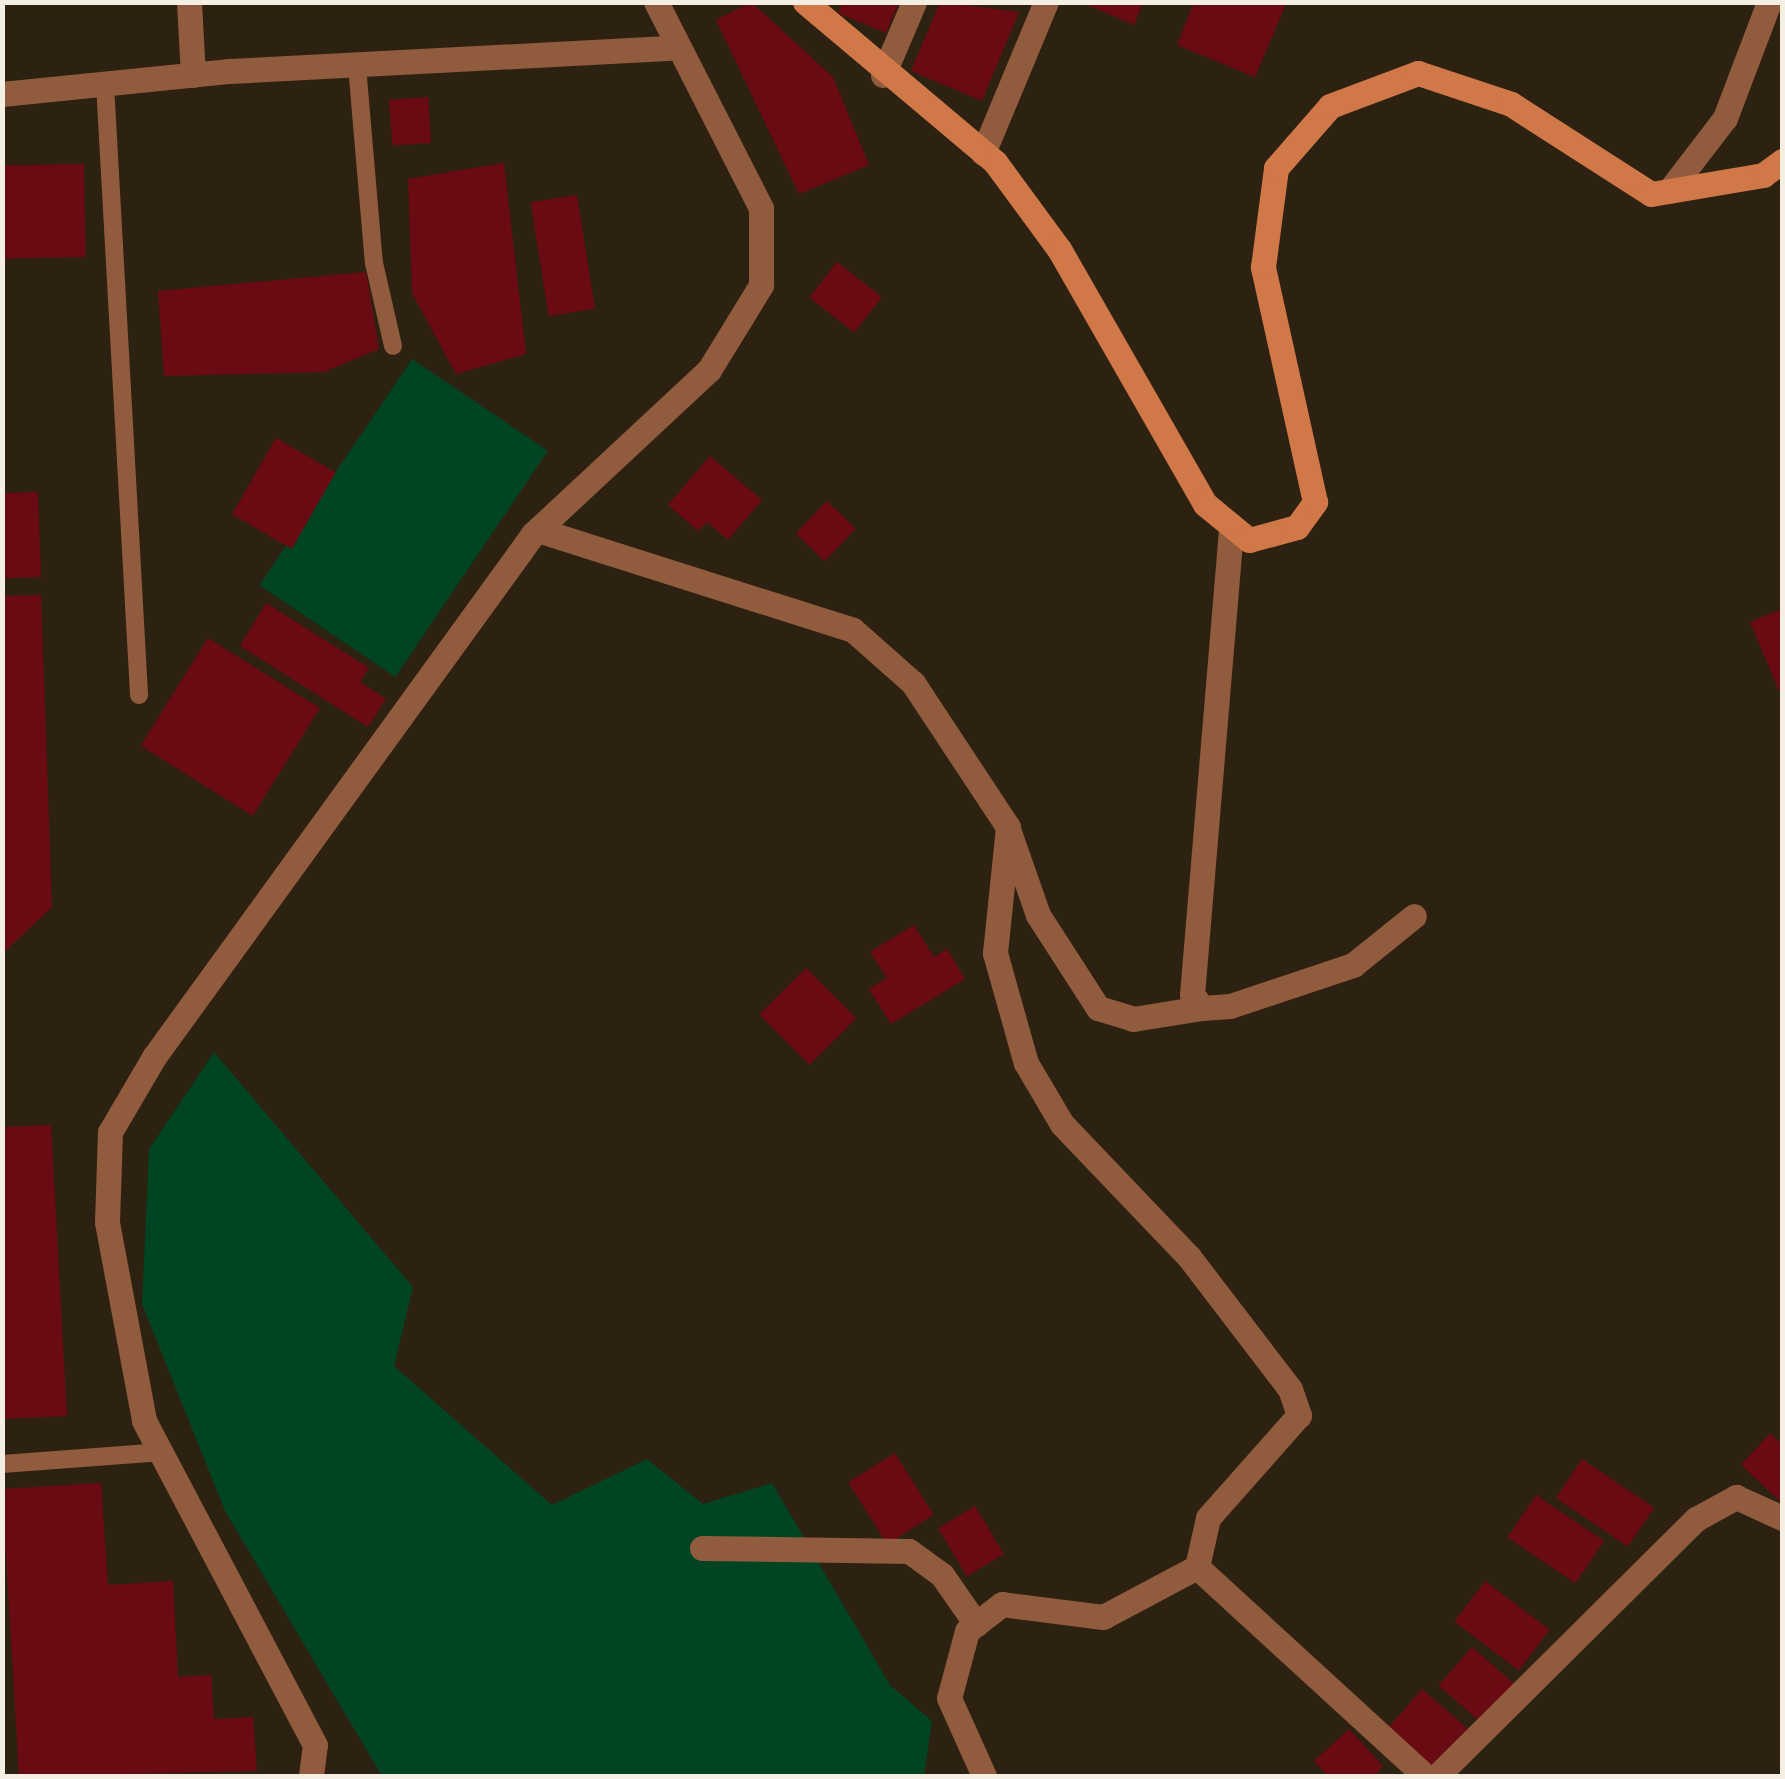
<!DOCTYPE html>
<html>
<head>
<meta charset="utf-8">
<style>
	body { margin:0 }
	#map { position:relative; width:1785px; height:1779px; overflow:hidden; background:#2d2111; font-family:"Roboto Condensed",sans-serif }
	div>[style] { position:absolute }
	.green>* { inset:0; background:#042; transform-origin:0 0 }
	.building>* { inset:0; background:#6a0a13; transform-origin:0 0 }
	.lane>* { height:18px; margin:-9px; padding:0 9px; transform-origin:9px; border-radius:9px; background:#915b3d }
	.street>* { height:25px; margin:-12.5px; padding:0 12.5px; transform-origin:12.5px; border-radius:12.5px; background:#915b3d }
	.secondary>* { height:25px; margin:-12.5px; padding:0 12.5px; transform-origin:12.5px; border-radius:12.5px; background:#d07848 }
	span { translate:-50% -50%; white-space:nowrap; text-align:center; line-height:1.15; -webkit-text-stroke:8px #110c06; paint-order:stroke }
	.frame { position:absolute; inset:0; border:5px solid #f5eee3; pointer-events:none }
</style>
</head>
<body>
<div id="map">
	<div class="green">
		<i style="left:412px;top:359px;width:164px;height:273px;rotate:34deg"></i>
		<i style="clip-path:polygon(214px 1052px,413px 1287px,394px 1366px,552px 1505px,647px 1459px,703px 1504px,772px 1483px,890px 1685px,932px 1721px,924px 1776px,382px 1776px,225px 1511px,142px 1304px,149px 1149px)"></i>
	</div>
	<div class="building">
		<i style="clip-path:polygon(751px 2px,833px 77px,869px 165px,799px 194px,716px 20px)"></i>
		<i style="clip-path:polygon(843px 2px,899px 2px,886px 33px,838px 13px)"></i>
		<i style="clip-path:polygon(940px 2px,1019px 12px,982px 101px,911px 71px)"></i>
		<i style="clip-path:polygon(1081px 2px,1143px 2px,1134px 25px)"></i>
		<i style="clip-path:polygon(1194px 2px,1286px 4px,1255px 77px,1177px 45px)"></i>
		<i style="left:428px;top:97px;width:46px;height:39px;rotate:86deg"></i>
		<i style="clip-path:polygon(504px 163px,526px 354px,456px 374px,412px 293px,408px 179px)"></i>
		<i style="left:84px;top:164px;width:93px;height:82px;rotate:89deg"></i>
		<i style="left:577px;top:195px;width:115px;height:47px;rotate:81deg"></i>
		<i style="left:837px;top:262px;width:57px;height:45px;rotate:38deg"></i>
		<i style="clip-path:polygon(366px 272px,379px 349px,324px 372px,164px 376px,158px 291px)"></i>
		<i style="left:276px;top:438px;width:69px;height:88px;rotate:30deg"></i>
		<i style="clip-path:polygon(710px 456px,762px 500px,728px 540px,707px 522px,698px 531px,668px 505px)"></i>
		<i style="left:38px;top:492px;width:85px;height:36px;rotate:88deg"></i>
		<i style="left:827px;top:501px;width:40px;height:45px;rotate:44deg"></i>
		<i style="clip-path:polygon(41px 595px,52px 907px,2px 954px,2px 596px)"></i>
		<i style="clip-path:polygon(266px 603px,369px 668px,360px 682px,386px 699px,368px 727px,240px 646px)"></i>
		<i style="clip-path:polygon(1782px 609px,1782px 689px,1779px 691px,1750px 622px)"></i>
		<i style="left:208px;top:638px;width:132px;height:127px;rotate:32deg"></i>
		<i style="clip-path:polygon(914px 925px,934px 957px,947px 949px,965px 979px,891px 1024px,869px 989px,887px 978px,870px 952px)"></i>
		<i style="left:806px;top:968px;width:71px;height:66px;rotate:45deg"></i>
		<i style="clip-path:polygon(51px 1125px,67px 1416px,2px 1419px,2px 1127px)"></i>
		<i style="clip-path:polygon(1770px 1433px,1782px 1444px,1782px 1503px,1741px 1465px)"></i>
		<i style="left:895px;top:1453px;width:73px;height:55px;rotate:58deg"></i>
		<i style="left:1582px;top:1459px;width:87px;height:47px;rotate:34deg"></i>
		<i style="clip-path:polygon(101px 1483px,108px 1585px,173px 1581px,178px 1677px,211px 1675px,214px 1719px,253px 1717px,257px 1771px,19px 1776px,2px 1489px)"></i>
		<i style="left:1536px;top:1495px;width:82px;height:51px;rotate:34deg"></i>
		<i style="left:975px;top:1506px;width:56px;height:43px;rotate:59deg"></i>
		<i style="left:1485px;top:1581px;width:81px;height:51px;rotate:37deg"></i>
		<i style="left:1472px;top:1647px;width:57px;height:51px;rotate:41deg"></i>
		<i style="left:1422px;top:1689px;width:63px;height:57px;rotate:41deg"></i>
		<i style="clip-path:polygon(1349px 1729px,1383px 1766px,1375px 1776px,1328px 1776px,1314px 1761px)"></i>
	</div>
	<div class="lane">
		<i style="left:357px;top:66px;width:198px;rotate:85.1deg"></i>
		<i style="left:374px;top:263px;width:85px;rotate:77.1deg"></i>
		<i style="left:105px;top:84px;width:612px;rotate:86.81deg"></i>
		<i style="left:2px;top:1464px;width:158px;rotate:-4.3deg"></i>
	</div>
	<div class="street">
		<i style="left:189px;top:2px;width:73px;rotate:86.9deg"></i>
		<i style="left:883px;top:75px;width:79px;rotate:-67deg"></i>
		<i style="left:2px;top:94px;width:229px;rotate:-5.8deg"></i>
		<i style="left:230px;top:71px;width:447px;rotate:-3deg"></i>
		<i style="left:983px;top:153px;width:164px;rotate:-67.4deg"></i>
		<i style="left:1669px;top:191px;width:92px;rotate:-52.5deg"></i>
		<i style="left:1725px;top:118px;width:124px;rotate:-69.2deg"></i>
		<i style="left:538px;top:530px;width:330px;rotate:17.6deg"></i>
		<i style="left:853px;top:630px;width:80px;rotate:41.5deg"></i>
		<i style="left:913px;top:683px;width:173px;rotate:56.6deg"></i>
		<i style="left:1008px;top:827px;width:127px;rotate:95.9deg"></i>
		<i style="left:995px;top:953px;width:114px;rotate:74.3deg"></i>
		<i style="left:1026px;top:1063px;width:71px;rotate:59.5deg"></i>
		<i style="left:1062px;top:1124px;width:184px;rotate:46.3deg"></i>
		<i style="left:1189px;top:1257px;width:166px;rotate:52.6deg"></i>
		<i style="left:1290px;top:1389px;width:28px;rotate:71deg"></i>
		<i style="left:1299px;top:1415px;width:137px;rotate:131.5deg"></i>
		<i style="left:1208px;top:1518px;width:50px;rotate:102.7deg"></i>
		<i style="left:1197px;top:1567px;width:106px;rotate:152deg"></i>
		<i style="left:1103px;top:1617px;width:102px;rotate:-172.7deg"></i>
		<i style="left:1002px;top:1604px;width:44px;rotate:142.4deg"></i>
		<i style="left:967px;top:1631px;width:69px;rotate:105deg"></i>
		<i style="left:949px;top:1698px;width:85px;rotate:65.8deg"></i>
		<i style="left:1231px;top:530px;width:466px;rotate:94.8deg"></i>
		<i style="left:1192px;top:994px;width:17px;rotate:54deg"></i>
		<i style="left:1202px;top:1008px;width:28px;rotate:-4deg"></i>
		<i style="left:1230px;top:1006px;width:130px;rotate:-18.4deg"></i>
		<i style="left:1353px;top:965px;width:78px;rotate:-38.8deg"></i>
		<i style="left:1009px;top:832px;width:88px;rotate:70.7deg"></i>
		<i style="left:1038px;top:915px;width:111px;rotate:57.2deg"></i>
		<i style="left:1098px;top:1008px;width:37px;rotate:17deg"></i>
		<i style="left:1133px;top:1019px;width:70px;rotate:-9.1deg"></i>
		<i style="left:702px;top:1548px;width:207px;rotate:0.8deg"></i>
		<i style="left:909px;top:1551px;width:41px;rotate:36deg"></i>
		<i style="left:942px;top:1575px;width:60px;rotate:55.2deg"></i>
		<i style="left:1197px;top:1567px;width:309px;rotate:42.5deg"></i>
		<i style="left:311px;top:1776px;width:31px;rotate:-83deg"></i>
		<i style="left:315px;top:1745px;width:367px;rotate:-117.8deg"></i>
		<i style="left:144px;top:1420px;width:201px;rotate:-100.6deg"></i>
		<i style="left:107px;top:1222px;width:90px;rotate:-88.1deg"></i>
		<i style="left:110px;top:1132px;width:87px;rotate:-59.6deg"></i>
		<i style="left:154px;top:1057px;width:646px;rotate:-54.07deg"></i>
		<i style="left:533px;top:534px;width:241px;rotate:-43deg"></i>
		<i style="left:709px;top:370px;width:100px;rotate:-58.5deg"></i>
		<i style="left:761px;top:285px;width:77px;rotate:-90deg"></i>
		<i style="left:761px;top:208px;width:231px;rotate:-117deg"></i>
		<i style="left:1437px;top:1776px;width:365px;rotate:-44.8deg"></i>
		<i style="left:1696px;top:1519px;width:46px;rotate:-28.8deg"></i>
		<i style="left:1736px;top:1497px;width:51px;rotate:24.5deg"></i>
	</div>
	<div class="secondary">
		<i style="left:805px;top:2px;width:248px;rotate:40.1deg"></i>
		<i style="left:995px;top:162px;width:108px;rotate:53.7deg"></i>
		<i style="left:1059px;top:249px;width:294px;rotate:60.2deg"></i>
		<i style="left:1205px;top:504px;width:57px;rotate:39.3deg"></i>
		<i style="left:1249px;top:540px;width:50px;rotate:-15.2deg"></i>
		<i style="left:1297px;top:527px;width:31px;rotate:-54deg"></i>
		<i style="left:1315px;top:502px;width:241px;rotate:-102.5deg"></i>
		<i style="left:1263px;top:267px;width:100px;rotate:-82.5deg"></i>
		<i style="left:1276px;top:168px;width:82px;rotate:-48.9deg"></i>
		<i style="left:1330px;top:106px;width:94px;rotate:-20.6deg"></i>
		<i style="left:1418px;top:73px;width:98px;rotate:18.4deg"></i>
		<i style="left:1511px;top:104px;width:166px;rotate:32.7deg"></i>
		<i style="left:1651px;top:194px;width:114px;rotate:-9.6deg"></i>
		<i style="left:1763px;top:175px;width:24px;rotate:-36deg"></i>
	</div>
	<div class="frame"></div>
</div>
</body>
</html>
